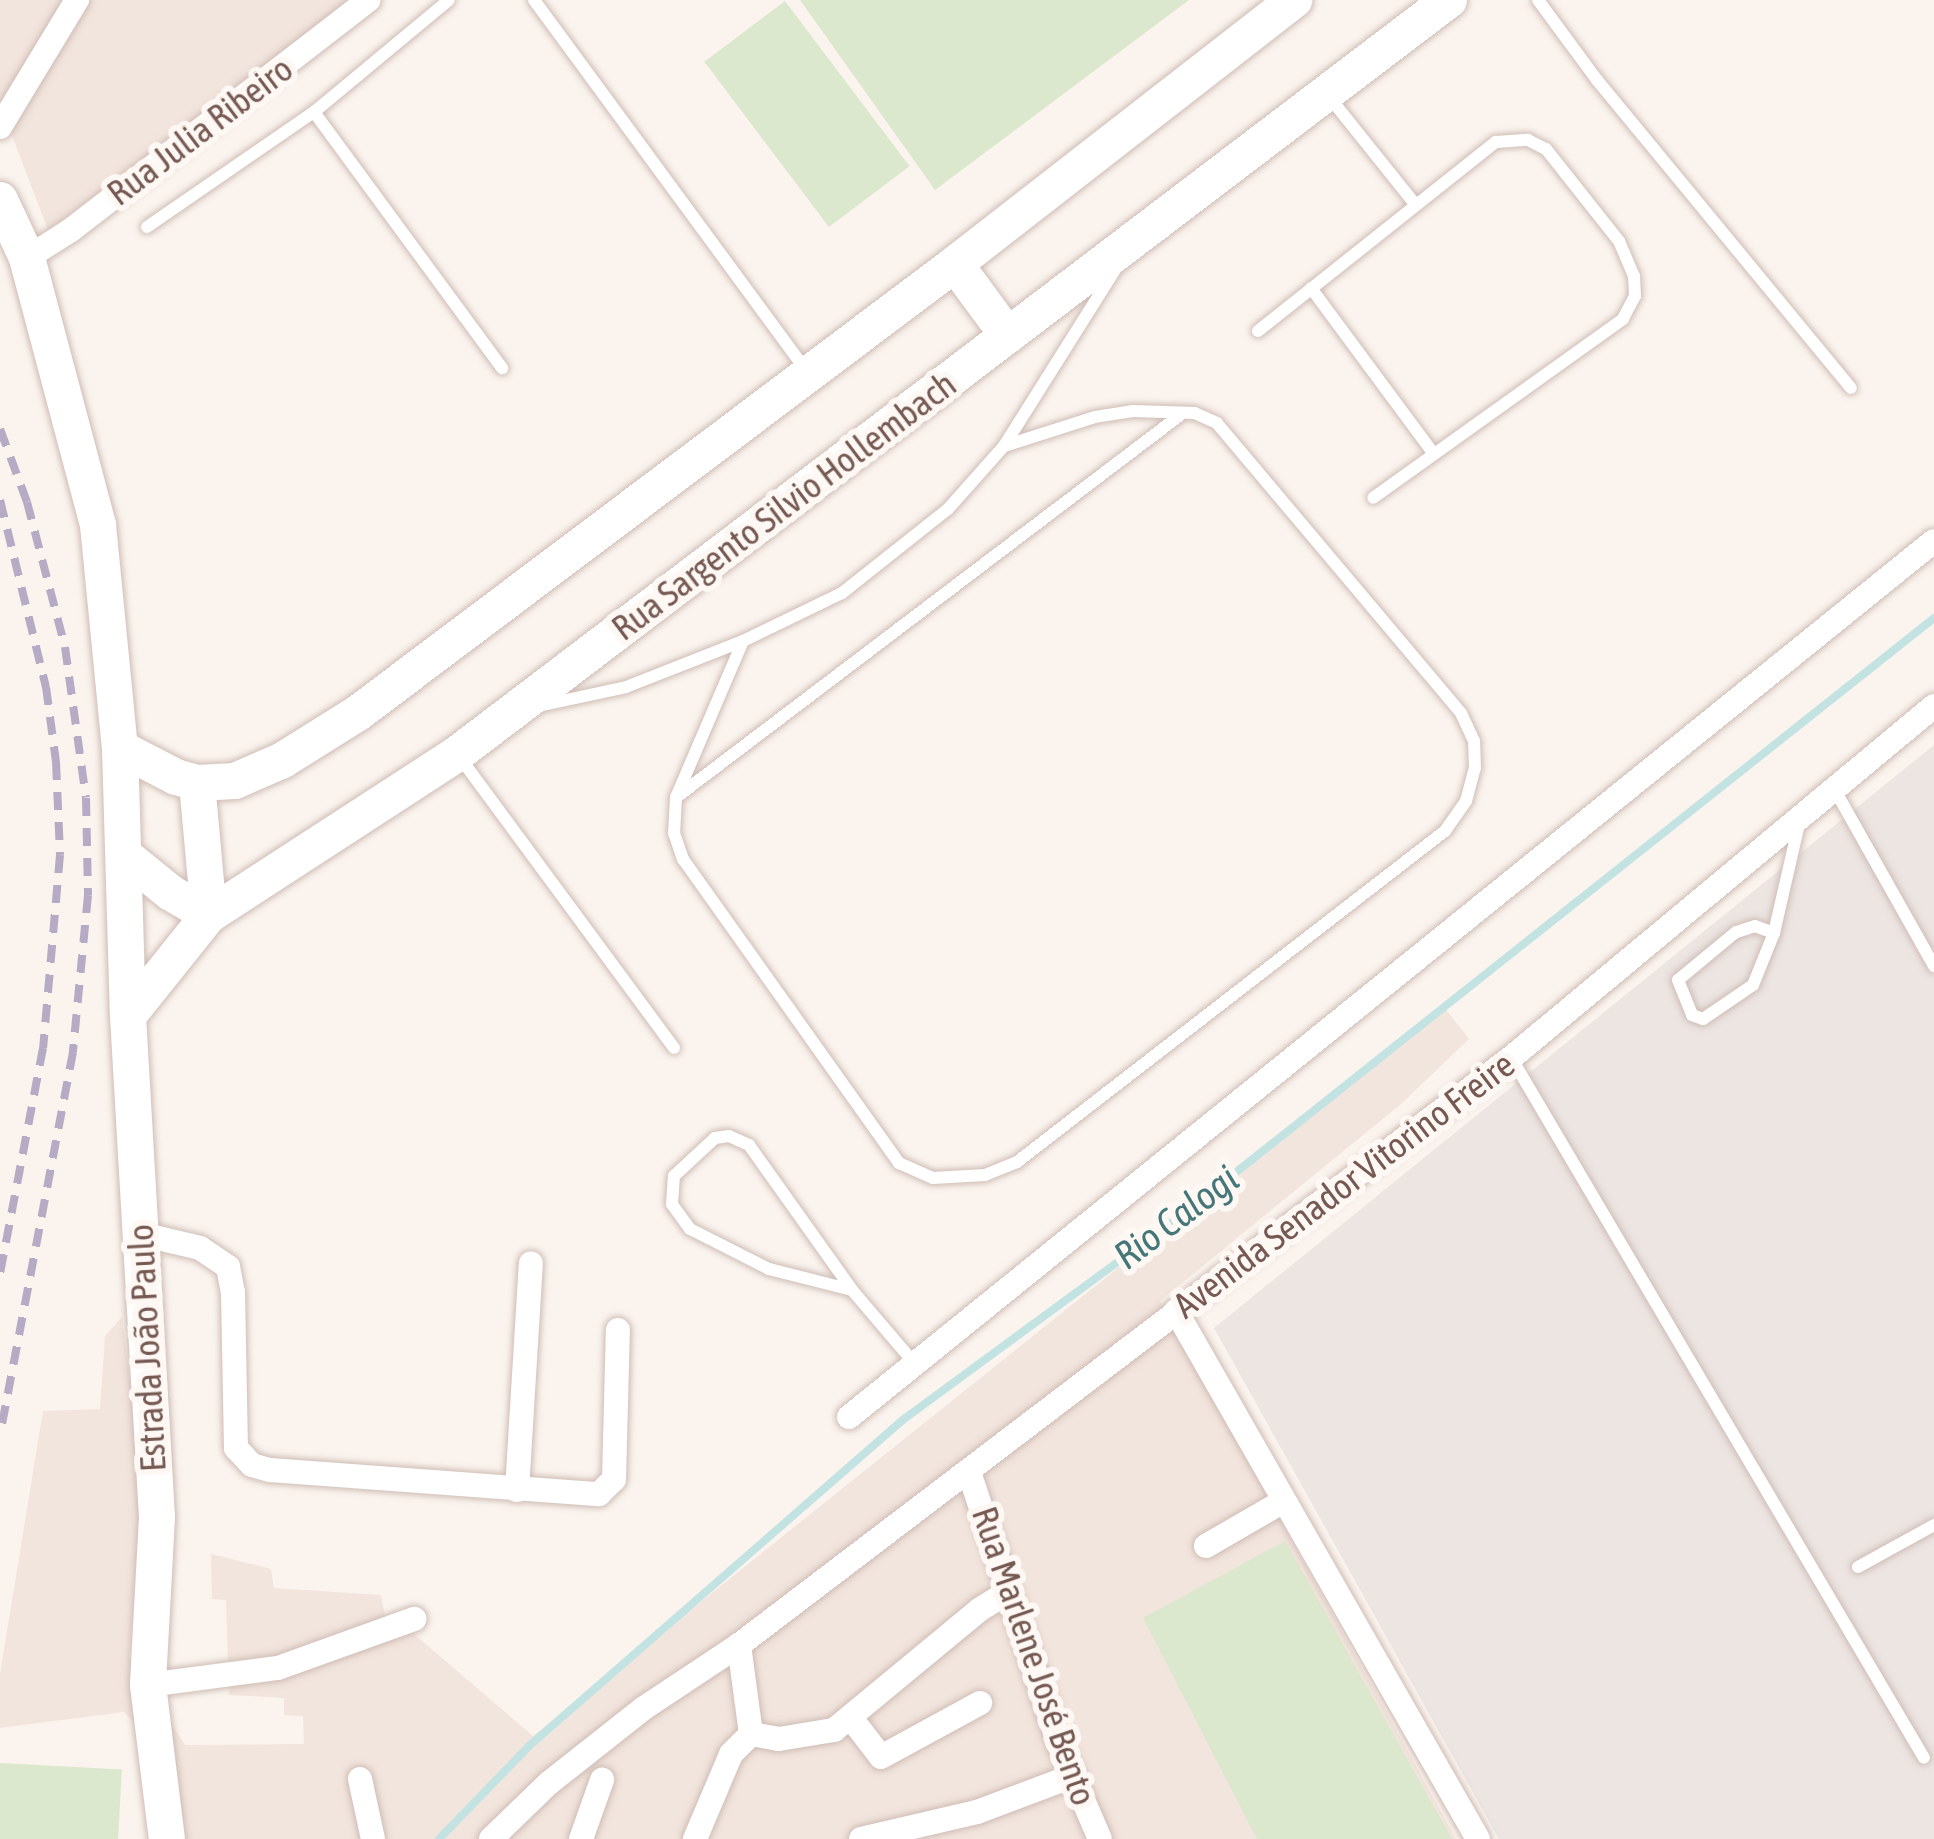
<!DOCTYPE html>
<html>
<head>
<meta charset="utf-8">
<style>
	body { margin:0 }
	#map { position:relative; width:1934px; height:1839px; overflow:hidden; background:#fbf4ee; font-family:"Asap Condensed",sans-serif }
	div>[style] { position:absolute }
	.residential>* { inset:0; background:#f2e5dd }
	.industrial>* { inset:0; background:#ece5e2 }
	.green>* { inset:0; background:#dce8cd; transform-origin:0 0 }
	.stream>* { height:8px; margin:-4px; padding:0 4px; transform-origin:4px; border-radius:4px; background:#c3e3e3 }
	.roads { filter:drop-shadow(0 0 3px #cfbdb6) drop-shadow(0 0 3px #cfbdb6) }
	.lane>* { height:12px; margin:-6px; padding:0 6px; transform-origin:6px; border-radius:6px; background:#fff }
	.street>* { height:24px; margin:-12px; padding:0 12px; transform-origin:12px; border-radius:12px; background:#fff }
	.secondary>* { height:36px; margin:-18px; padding:0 18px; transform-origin:18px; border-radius:18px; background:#fff }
	.rail>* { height:8px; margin-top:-4px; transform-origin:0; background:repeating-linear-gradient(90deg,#b5abc5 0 18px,transparent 0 30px) }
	span { translate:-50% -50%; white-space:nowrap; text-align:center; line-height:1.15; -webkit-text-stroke:12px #fef8f4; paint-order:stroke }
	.street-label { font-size:36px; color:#755952 }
	.water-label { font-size:39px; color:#467778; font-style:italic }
</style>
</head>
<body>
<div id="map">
	<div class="residential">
		<i style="clip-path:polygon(0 0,357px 0,48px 230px,0 104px)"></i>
		<i style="clip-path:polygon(1444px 1007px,1469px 1039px,1401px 1104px,1160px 1301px,1456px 1839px,186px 1839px,173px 1761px,124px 1712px,0 1728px,0 1674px,43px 1411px,100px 1409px,105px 1336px,122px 1317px,142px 1486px,129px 1657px,185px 1745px,304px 1744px,303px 1716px,284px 1715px,284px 1698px,229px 1695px,226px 1600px,212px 1599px,211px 1554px,271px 1569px,274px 1588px,381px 1595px,389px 1637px,408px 1629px,533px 1736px)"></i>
	</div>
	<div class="industrial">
		<i style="clip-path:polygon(1934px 745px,1934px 1839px,1499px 1839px,1214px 1328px)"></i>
	</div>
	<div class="green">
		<i style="clip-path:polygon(800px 0,1189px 0,935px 190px)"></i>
		<i style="left:785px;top:1px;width:207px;height:101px;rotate:53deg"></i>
		<i style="clip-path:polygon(1285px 1541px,1452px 1839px,1257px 1839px,1143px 1618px)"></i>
		<i style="left:0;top:1763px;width:122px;height:76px;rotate:3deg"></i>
	</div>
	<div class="stream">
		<i style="left:439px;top:1839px;width:129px;rotate:-45.9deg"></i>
		<i style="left:529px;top:1746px;width:498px;rotate:-41.1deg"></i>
		<i style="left:904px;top:1419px;width:356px;rotate:-36.3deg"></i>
		<i style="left:1191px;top:1208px;width:949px;rotate:-38.45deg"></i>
	</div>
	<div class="roads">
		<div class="lane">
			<i style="left:534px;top:0;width:461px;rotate:53.7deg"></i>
			<i style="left:1538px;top:0;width:99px;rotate:53.6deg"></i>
			<i style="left:1597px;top:80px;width:399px;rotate:50.5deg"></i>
			<i style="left:1330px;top:98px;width:136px;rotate:51.3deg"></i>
			<i style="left:314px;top:112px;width:318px;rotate:53.7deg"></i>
			<i style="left:147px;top:227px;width:203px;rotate:-34.6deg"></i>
			<i style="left:314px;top:112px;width:175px;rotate:-39.7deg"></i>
			<i style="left:1311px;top:288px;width:205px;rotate:53.5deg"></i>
			<i style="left:1258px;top:331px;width:304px;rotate:-38.5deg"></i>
			<i style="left:1496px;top:142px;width:32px;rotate:-4deg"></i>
			<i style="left:1528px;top:140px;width:20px;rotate:27deg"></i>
			<i style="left:1546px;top:149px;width:117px;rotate:51.6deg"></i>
			<i style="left:1619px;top:241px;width:38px;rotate:67deg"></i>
			<i style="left:1634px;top:276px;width:20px;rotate:87deg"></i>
			<i style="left:1635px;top:296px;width:26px;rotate:118deg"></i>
			<i style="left:1623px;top:319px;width:307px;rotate:144.4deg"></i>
			<i style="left:743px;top:641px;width:170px;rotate:113.2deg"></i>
			<i style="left:676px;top:797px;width:36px;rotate:93deg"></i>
			<i style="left:674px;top:833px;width:28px;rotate:71deg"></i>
			<i style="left:683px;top:859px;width:373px;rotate:54.6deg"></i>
			<i style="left:899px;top:1163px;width:37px;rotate:24deg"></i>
			<i style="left:933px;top:1178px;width:52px;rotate:-3.3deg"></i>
			<i style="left:985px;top:1175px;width:35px;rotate:-22deg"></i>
			<i style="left:1017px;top:1162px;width:541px;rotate:-37.72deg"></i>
			<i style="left:1445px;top:831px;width:37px;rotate:-55deg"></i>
			<i style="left:1466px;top:801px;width:34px;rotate:-75deg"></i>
			<i style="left:1475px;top:768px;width:27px;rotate:-92deg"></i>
			<i style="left:1474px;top:741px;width:31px;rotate:-115deg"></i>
			<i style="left:1461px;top:713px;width:379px;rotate:-130.1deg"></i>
			<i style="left:1217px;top:423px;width:24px;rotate:-156deg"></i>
			<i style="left:1195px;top:413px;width:62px;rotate:-178.2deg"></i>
			<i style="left:1133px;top:411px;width:38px;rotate:171deg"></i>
			<i style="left:1095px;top:417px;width:96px;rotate:162.3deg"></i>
			<i style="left:543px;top:705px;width:85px;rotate:-12.2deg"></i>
			<i style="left:626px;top:687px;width:126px;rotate:-21.5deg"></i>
			<i style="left:743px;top:641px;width:110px;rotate:-25.9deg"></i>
			<i style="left:842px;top:593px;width:135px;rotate:-38.4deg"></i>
			<i style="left:948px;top:509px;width:84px;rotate:-48.4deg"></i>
			<i style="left:1004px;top:446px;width:208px;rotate:-57.8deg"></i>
			<i style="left:461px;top:759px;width:359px;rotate:53.6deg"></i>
			<i style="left:1836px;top:792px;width:200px;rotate:60.6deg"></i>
			<i style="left:678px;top:796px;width:629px;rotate:-37.18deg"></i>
			<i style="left:1774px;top:933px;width:20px;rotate:-160deg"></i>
			<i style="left:1755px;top:926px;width:20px;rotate:162deg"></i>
			<i style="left:1736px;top:932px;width:75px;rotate:140.4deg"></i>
			<i style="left:1678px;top:980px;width:38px;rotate:68deg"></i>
			<i style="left:1692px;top:1015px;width:12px;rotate:20deg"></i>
			<i style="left:1703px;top:1019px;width:60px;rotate:-34.2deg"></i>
			<i style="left:1753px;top:985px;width:56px;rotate:-68deg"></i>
			<i style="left:1774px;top:933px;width:112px;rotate:-77.1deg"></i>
			<i style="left:1512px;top:1059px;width:811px;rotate:59.48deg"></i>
			<i style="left:852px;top:1290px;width:86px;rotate:-165.8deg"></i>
			<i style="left:769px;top:1269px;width:89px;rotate:-153.1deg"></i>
			<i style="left:690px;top:1229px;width:31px;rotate:-126deg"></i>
			<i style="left:672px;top:1204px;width:28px;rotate:-86deg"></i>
			<i style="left:674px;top:1176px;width:56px;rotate:-42.8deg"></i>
			<i style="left:715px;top:1138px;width:14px;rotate:-8deg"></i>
			<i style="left:729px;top:1136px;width:22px;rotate:24deg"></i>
			<i style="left:749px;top:1145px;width:178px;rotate:54.6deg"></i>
			<i style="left:852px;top:1290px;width:97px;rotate:49.6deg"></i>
			<i style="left:1858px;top:1567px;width:87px;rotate:-28.9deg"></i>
		</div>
		<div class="street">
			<i style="left:0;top:127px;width:149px;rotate:-58.8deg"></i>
			<i style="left:27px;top:258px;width:52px;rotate:-32.5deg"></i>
			<i style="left:71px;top:230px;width:376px;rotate:-37.7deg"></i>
			<i style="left:141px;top:1234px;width:61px;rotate:13.3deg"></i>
			<i style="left:200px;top:1248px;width:34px;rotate:34deg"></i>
			<i style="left:228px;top:1267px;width:25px;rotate:79deg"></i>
			<i style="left:233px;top:1292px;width:156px;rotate:88.9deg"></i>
			<i style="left:236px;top:1448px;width:23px;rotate:47deg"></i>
			<i style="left:252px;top:1465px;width:19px;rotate:16deg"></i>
			<i style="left:270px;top:1470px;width:330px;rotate:4.2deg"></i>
			<i style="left:599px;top:1494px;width:21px;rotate:-45deg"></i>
			<i style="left:614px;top:1479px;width:149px;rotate:-88.5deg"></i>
			<i style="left:1176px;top:1311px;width:608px;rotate:60.23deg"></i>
			<i style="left:849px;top:1417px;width:1394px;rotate:-38.92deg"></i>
			<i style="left:969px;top:1472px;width:287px;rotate:71.7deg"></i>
			<i style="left:1059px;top:1744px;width:103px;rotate:66.7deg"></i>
			<i style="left:517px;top:1490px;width:227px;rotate:-86.5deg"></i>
			<i style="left:1206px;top:1546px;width:88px;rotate:-30.1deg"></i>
			<i style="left:148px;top:1685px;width:131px;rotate:-7.5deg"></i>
			<i style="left:278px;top:1668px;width:145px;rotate:-19.8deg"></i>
			<i style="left:851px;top:1718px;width:49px;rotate:52.4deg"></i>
			<i style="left:881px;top:1757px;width:113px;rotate:-28.6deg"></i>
			<i style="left:751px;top:1734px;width:28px;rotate:10deg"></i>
			<i style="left:779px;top:1739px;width:56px;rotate:-9.3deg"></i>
			<i style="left:834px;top:1730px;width:188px;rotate:-39.6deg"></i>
			<i style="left:979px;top:1610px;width:34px;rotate:-32deg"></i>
			<i style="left:360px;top:1779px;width:61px;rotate:77.8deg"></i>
			<i style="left:491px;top:1839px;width:81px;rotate:-44deg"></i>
			<i style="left:549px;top:1783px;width:121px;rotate:-38.3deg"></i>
			<i style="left:644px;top:1708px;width:114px;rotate:-33.6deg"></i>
			<i style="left:739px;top:1645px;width:971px;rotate:-37.26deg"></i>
			<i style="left:1512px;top:1057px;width:549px;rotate:-39.75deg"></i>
			<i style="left:581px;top:1839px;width:63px;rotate:-70.4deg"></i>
			<i style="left:695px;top:1839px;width:92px;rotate:-67deg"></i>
			<i style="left:731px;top:1754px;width:28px;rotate:-45deg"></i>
			<i style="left:751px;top:1734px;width:90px;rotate:-97.7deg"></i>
			<i style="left:861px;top:1839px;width:119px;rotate:-13.1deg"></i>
			<i style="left:977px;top:1812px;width:103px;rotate:-20.6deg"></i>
		</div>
		<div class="secondary">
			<i style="left:0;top:200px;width:64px;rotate:65deg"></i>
			<i style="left:27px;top:258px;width:276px;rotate:75.1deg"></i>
			<i style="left:98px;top:525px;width:224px;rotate:84.4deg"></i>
			<i style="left:120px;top:748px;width:268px;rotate:88.3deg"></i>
			<i style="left:128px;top:1016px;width:502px;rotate:86.69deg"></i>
			<i style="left:157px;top:1517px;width:168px;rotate:93.1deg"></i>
			<i style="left:148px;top:1685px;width:155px;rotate:83deg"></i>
			<i style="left:955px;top:264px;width:89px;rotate:53.6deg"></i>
			<i style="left:120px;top:748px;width:63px;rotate:27.4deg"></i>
			<i style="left:176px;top:777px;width:22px;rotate:16deg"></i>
			<i style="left:197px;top:783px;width:38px;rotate:-3deg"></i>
			<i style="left:235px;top:781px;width:52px;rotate:-23.6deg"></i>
			<i style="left:283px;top:760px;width:89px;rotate:-32.1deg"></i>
			<i style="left:358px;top:713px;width:747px;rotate:-36.95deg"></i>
			<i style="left:955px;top:264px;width:430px;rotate:-37.9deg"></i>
			<i style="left:197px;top:783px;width:133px;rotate:84.8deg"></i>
			<i style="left:124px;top:855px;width:60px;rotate:39deg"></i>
			<i style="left:171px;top:893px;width:44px;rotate:30.1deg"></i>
			<i style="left:128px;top:1016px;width:129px;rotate:-51.3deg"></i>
			<i style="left:209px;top:915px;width:296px;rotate:-33deg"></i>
			<i style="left:457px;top:754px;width:1246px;rotate:-37.24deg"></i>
		</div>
	</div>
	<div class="rail">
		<i style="left:0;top:429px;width:78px;rotate:69.7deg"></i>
		<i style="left:27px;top:502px;width:150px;rotate:75.3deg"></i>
		<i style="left:65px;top:647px;width:152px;rotate:82.1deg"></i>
		<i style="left:86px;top:798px;width:97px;rotate:88.8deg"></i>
		<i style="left:88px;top:895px;width:158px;rotate:95.5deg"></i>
		<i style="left:73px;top:1052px;width:388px;rotate:100.8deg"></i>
		<i style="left:0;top:500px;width:193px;rotate:76.2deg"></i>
		<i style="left:46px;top:687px;width:76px;rotate:82.4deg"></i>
		<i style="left:56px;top:762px;width:93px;rotate:87.5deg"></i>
		<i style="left:60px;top:855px;width:194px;rotate:95deg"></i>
		<i style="left:43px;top:1048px;width:230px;rotate:100.8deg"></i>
	</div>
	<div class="street-label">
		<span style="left:200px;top:131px;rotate:-37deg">Rua Julia Ribeiro</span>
		<span style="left:784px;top:506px;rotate:-37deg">Rua Sargento Silvio Hollembach</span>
		<span style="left:1344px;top:1185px;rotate:-37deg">Avenida Senador Vitorino Freire</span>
		<span style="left:147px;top:1348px;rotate:-93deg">Estrada João Paulo</span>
		<span style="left:1034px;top:1656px;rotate:71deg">Rua Marlene José Bento</span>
	</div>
	<div class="water-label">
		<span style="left:1176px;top:1217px;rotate:-37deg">Rio Calogi</span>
	</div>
</div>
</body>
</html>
